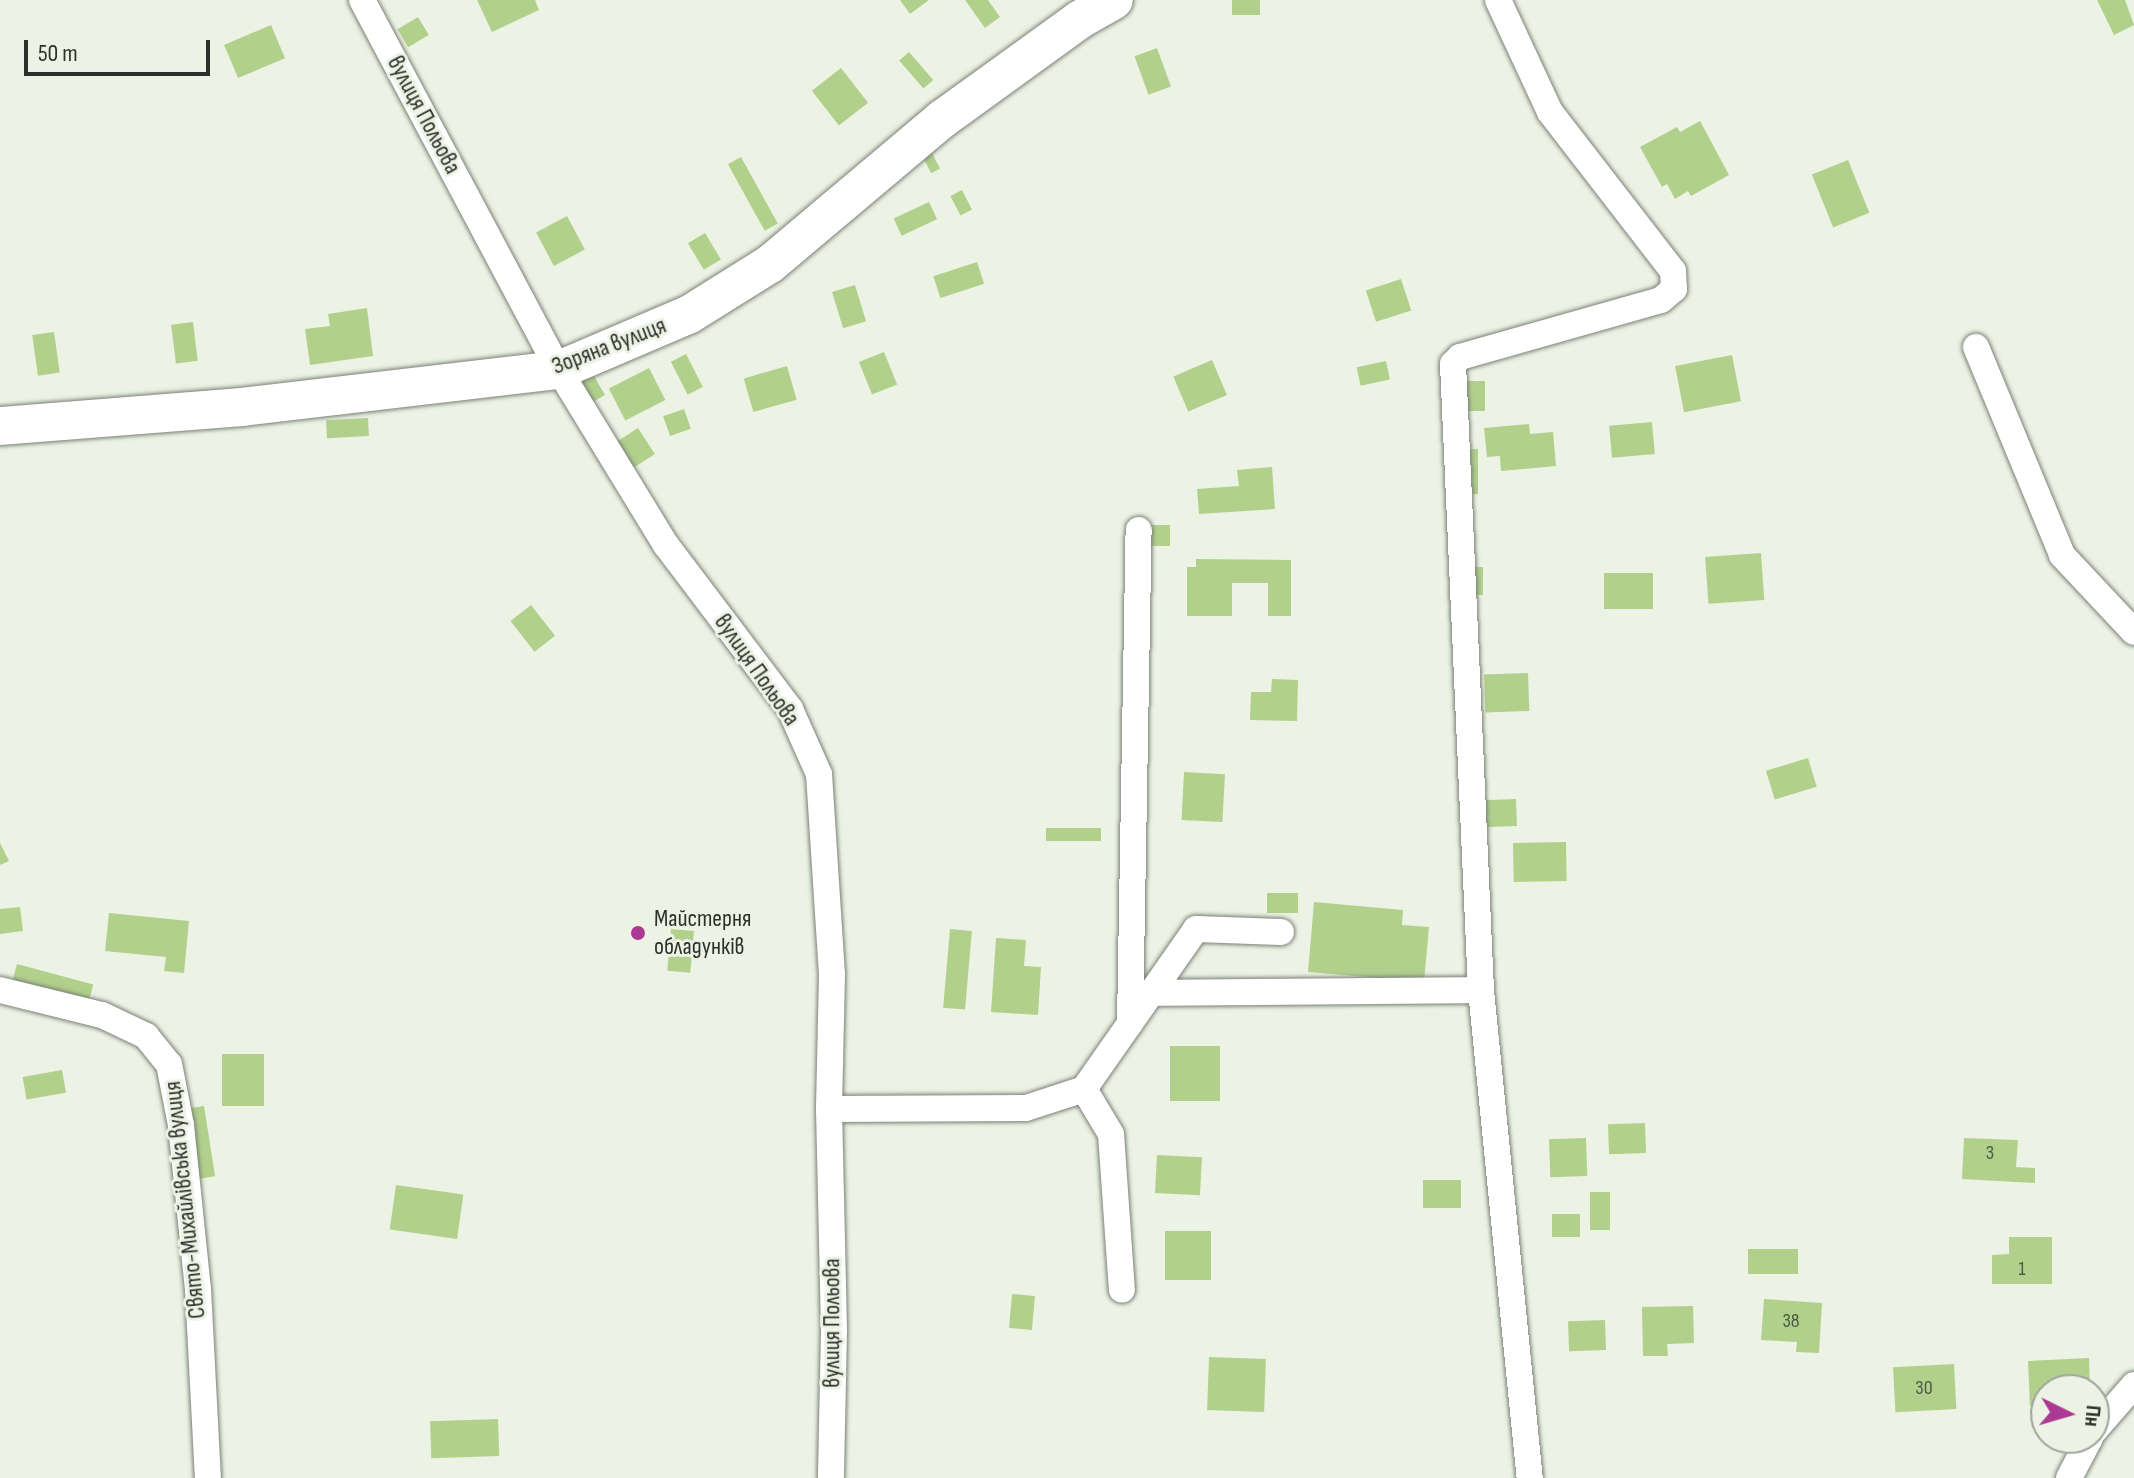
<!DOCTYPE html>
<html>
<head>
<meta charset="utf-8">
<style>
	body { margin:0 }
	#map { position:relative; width:2134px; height:1478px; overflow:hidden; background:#ecf3e5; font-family:"Sofia Sans Condensed",sans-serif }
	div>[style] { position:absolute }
	.building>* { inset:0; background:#b1d08c; transform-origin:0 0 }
	.roads { filter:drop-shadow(0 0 2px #7b8175) drop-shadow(0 0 2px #7b8175) }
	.street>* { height:26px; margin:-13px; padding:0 13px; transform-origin:13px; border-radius:13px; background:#fff }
	.secondary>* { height:38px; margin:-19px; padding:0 19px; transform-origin:19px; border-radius:19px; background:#fff }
	.dots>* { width:22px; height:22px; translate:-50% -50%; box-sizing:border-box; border:4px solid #ecf3e5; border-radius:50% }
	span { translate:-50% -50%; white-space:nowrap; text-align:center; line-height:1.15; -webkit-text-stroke:6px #ecf3e5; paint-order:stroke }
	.number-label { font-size:20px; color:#4e5842 }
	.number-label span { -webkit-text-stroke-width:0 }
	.street-label { font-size:24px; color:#2d302a }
	.poi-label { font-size:24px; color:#2d302a }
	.left { translate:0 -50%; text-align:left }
	.north { position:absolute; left:2030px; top:1374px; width:80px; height:80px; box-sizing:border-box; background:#ecf3e5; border:2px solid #a0a59a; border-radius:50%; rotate:95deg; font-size:22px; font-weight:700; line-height:32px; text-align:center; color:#2d302a }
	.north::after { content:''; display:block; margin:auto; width:28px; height:36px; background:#ac3992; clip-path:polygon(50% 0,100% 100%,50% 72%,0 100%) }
	.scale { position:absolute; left:24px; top:40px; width:186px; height:36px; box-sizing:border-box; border:4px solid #2d302a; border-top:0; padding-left:10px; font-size:24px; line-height:28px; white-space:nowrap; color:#2d302a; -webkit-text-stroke:6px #ecf3e5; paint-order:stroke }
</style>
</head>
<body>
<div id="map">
	<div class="building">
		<i style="clip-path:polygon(477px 0,535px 0,539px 10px,492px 32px)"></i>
		<i style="clip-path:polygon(900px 0,929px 0,910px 14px)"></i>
		<i style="clip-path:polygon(965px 0,988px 0,1000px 17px,985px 28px)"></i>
		<i style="left:1232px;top:0;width:28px;height:15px"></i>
		<i style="clip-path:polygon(2097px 0,2125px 0,2134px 25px,2114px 35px)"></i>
		<i style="left:418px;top:17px;width:21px;height:24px;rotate:59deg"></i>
		<i style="left:271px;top:25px;width:36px;height:51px;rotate:67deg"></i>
		<i style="left:1157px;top:48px;width:41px;height:24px;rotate:70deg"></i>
		<i style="left:909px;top:52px;width:37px;height:13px;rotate:49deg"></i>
		<i style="left:841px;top:68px;width:44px;height:37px;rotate:52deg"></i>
		<i style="clip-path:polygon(1700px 121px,1729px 175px,1691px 196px,1688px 191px,1675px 199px,1667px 184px,1662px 187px,1640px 147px,1677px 127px,1680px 132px)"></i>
		<i style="left:931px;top:151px;width:20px;height:10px;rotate:63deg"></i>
		<i style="left:741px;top:157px;width:76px;height:15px;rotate:61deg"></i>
		<i style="left:1848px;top:160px;width:57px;height:39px;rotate:68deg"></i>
		<i style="left:962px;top:190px;width:22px;height:13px;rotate:63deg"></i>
		<i style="left:929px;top:202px;width:19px;height:39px;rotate:65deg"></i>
		<i style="left:567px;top:216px;width:38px;height:35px;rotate:62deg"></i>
		<i style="left:705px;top:233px;width:31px;height:20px;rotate:59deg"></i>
		<i style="left:977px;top:262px;width:23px;height:46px;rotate:72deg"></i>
		<i style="left:1401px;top:279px;width:33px;height:37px;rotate:72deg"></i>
		<i style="left:855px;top:285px;width:38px;height:24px;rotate:73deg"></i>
		<i style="clip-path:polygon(367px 308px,373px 356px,310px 365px,305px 329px,330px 326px,328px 314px)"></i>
		<i style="left:193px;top:322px;width:39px;height:22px;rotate:83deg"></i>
		<i style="left:54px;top:332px;width:41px;height:22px;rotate:82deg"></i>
		<i style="left:884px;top:352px;width:35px;height:27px;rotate:68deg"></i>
		<i style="left:686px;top:354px;width:37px;height:17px;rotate:63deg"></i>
		<i style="left:1732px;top:355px;width:47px;height:58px;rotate:79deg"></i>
		<i style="left:1212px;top:360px;width:38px;height:42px;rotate:67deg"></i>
		<i style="left:1386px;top:361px;width:19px;height:30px;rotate:78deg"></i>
		<i style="left:787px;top:366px;width:35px;height:45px;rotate:74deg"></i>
		<i style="left:649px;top:368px;width:36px;height:45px;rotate:63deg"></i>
		<i style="left:590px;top:369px;width:30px;height:17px;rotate:60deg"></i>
		<i style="left:1462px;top:381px;width:23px;height:30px"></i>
		<i style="left:684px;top:409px;width:21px;height:22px;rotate:71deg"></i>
		<i style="left:368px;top:418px;width:18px;height:42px;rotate:87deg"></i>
		<i style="left:1652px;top:422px;width:32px;height:43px;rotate:85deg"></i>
		<i style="clip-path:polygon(1529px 424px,1530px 434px,1553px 432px,1556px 466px,1501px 471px,1500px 456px,1487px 457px,1484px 428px)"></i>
		<i style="left:638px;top:428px;width:31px;height:29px;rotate:57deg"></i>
		<i style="left:1465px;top:449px;width:13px;height:45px"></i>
		<i style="clip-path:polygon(1272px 467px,1275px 509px,1199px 514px,1197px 489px,1239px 486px,1237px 470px)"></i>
		<i style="left:1145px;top:525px;width:25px;height:21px"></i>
		<i style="left:1761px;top:553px;width:47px;height:56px;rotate:86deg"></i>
		<i style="clip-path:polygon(1196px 559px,1291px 560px,1291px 616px,1268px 616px,1268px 583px,1232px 583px,1232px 616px,1187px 616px,1187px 567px,1196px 567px)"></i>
		<i style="left:1467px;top:567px;width:16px;height:28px"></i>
		<i style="left:1653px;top:573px;width:36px;height:49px;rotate:90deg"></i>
		<i style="left:531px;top:605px;width:39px;height:26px;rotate:52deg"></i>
		<i style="left:1528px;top:673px;width:38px;height:44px;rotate:88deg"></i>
		<i style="clip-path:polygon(1272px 679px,1298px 680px,1297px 721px,1250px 720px,1251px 692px,1271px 692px)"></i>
		<i style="left:1808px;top:758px;width:30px;height:44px;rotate:73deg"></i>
		<i style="left:1184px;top:772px;width:41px;height:48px;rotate:3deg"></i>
		<i style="left:1516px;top:799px;width:27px;height:40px;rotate:88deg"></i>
		<i style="left:1046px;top:828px;width:55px;height:13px"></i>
		<i style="left:1566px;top:842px;width:39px;height:53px;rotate:89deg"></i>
		<i style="clip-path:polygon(0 843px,9px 861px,0 865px)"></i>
		<i style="left:1267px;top:893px;width:31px;height:20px"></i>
		<i style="clip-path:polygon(1314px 902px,1403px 910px,1402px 925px,1429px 927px,1424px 982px,1308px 972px)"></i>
		<i style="clip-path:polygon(20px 907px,23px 931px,0 934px,0 909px)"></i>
		<i style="clip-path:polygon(109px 913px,189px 921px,184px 973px,164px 971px,166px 957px,105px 951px)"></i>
		<i style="left:671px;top:929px;width:23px;height:42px;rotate:5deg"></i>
		<i style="left:950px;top:929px;width:22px;height:79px;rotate:5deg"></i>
		<i style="clip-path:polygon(996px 938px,1026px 940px,1024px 966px,1041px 967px,1038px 1015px,991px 1012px)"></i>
		<i style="left:17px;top:964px;width:79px;height:22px;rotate:15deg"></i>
		<i style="left:1170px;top:1046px;width:50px;height:55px"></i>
		<i style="left:222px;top:1054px;width:42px;height:52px"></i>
		<i style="left:62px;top:1070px;width:23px;height:40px;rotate:80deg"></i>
		<i style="left:204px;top:1106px;width:71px;height:21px;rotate:81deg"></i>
		<i style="left:1645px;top:1123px;width:30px;height:37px;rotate:88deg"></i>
		<i style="left:1586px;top:1138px;width:38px;height:37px;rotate:88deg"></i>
		<i style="clip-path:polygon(1964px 1138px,2018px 1140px,2016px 1167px,2035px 1168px,2035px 1183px,1962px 1179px)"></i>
		<i style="left:1157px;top:1155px;width:45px;height:38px;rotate:3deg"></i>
		<i style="left:1423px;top:1180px;width:38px;height:28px"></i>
		<i style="left:396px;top:1185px;width:68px;height:45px;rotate:8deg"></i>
		<i style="left:1590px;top:1192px;width:20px;height:38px"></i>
		<i style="left:1580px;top:1214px;width:23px;height:28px;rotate:90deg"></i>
		<i style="left:1165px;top:1231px;width:46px;height:49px"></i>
		<i style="clip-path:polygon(2009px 1237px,2052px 1237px,2052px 1284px,1992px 1284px,1992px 1255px,2009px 1254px)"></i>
		<i style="left:1798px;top:1249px;width:25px;height:50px;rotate:90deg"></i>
		<i style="left:1012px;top:1294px;width:23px;height:34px;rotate:5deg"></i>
		<i style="clip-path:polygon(1764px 1299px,1822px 1303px,1819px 1353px,1796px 1352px,1797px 1342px,1761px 1340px)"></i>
		<i style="clip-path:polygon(1693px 1306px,1694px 1343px,1667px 1344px,1668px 1356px,1643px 1356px,1642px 1307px)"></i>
		<i style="left:1605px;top:1320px;width:30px;height:37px;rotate:88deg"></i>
		<i style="left:1209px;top:1357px;width:57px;height:53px;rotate:2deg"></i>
		<i style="clip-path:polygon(2089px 1358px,2090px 1390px,2046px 1390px,2046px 1405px,2030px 1406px,2028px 1361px)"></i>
		<i style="left:1954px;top:1364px;width:45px;height:61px;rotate:87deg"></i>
		<i style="left:498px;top:1419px;width:37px;height:68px;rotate:88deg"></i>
	</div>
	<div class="roads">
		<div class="street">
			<i style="left:362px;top:0;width:419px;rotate:62deg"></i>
			<i style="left:559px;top:370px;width:205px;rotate:58.6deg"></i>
			<i style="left:666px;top:545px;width:206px;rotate:52.9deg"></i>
			<i style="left:790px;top:709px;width:71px;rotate:66deg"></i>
			<i style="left:819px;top:774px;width:201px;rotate:86.3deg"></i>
			<i style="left:832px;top:975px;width:134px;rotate:91.3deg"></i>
			<i style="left:829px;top:1109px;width:221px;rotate:88.7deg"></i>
			<i style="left:834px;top:1330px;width:148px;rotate:91.2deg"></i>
			<i style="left:1498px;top:0;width:123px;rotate:65.1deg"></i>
			<i style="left:1550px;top:112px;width:201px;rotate:52.3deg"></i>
			<i style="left:1673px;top:271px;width:18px;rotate:87deg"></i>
			<i style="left:1674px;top:289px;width:17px;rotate:140deg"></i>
			<i style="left:1661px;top:300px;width:209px;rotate:164.2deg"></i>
			<i style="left:1460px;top:357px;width:10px;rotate:135deg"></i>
			<i style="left:1453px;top:364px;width:627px;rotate:87.44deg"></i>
			<i style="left:1481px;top:990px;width:490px;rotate:84.3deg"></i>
			<i style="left:1976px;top:347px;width:225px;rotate:67.5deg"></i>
			<i style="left:2062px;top:555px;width:105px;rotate:46.9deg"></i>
			<i style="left:0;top:990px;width:105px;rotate:13.8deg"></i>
			<i style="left:102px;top:1015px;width:49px;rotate:25.5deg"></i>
			<i style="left:146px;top:1036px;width:36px;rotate:51deg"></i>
			<i style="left:169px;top:1064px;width:62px;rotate:78.9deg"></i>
			<i style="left:181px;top:1125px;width:165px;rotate:84.1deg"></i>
			<i style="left:198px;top:1289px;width:189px;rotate:87deg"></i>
			<i style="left:1151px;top:993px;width:330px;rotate:-0.5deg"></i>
			<i style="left:1130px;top:1023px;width:493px;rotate:-89deg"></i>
			<i style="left:1084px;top:1089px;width:52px;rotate:59deg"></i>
			<i style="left:1111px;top:1134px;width:156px;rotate:86deg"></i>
			<i style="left:829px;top:1109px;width:197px;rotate:-0.3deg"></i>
			<i style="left:1026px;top:1108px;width:61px;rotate:-18.1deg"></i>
			<i style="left:1084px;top:1089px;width:195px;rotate:-55deg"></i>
			<i style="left:1196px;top:929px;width:85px;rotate:2deg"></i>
			<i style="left:2094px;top:1431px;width:61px;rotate:-49deg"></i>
			<i style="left:2069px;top:1478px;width:45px;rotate:-62.3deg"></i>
		</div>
		<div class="secondary">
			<i style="left:0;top:426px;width:243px;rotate:-4.5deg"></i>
			<i style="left:242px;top:407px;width:319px;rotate:-6.7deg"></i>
			<i style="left:559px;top:370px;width:142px;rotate:-23.1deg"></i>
			<i style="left:690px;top:314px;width:94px;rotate:-32deg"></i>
			<i style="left:770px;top:264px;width:224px;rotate:-40.1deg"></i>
			<i style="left:941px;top:120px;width:170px;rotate:-35.9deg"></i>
			<i style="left:1079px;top:20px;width:40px;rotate:-29.7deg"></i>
		</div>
	</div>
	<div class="dots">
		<i style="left:638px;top:933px;background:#ac3992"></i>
	</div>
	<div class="number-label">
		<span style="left:1990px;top:1153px">3</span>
		<span style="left:2022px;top:1269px">1</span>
		<span style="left:1791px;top:1321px">38</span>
		<span style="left:1924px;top:1388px">30</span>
	</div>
	<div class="street-label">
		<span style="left:424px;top:115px;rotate:62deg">вулиця Польова</span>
		<span style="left:609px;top:346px;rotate:-21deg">Зоряна вулиця</span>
		<span style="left:757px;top:670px;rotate:55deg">вулиця Польова</span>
		<span style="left:185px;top:1200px;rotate:-96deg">Свято-Михайлівська вулиця</span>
		<span style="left:832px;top:1323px;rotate:-90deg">вулиця Польова</span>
	</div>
	<div class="poi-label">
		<span class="left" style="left:654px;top:933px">Майстерня<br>обладунків</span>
	</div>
	<div class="north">Пн</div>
	<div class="scale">50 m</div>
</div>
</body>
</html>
